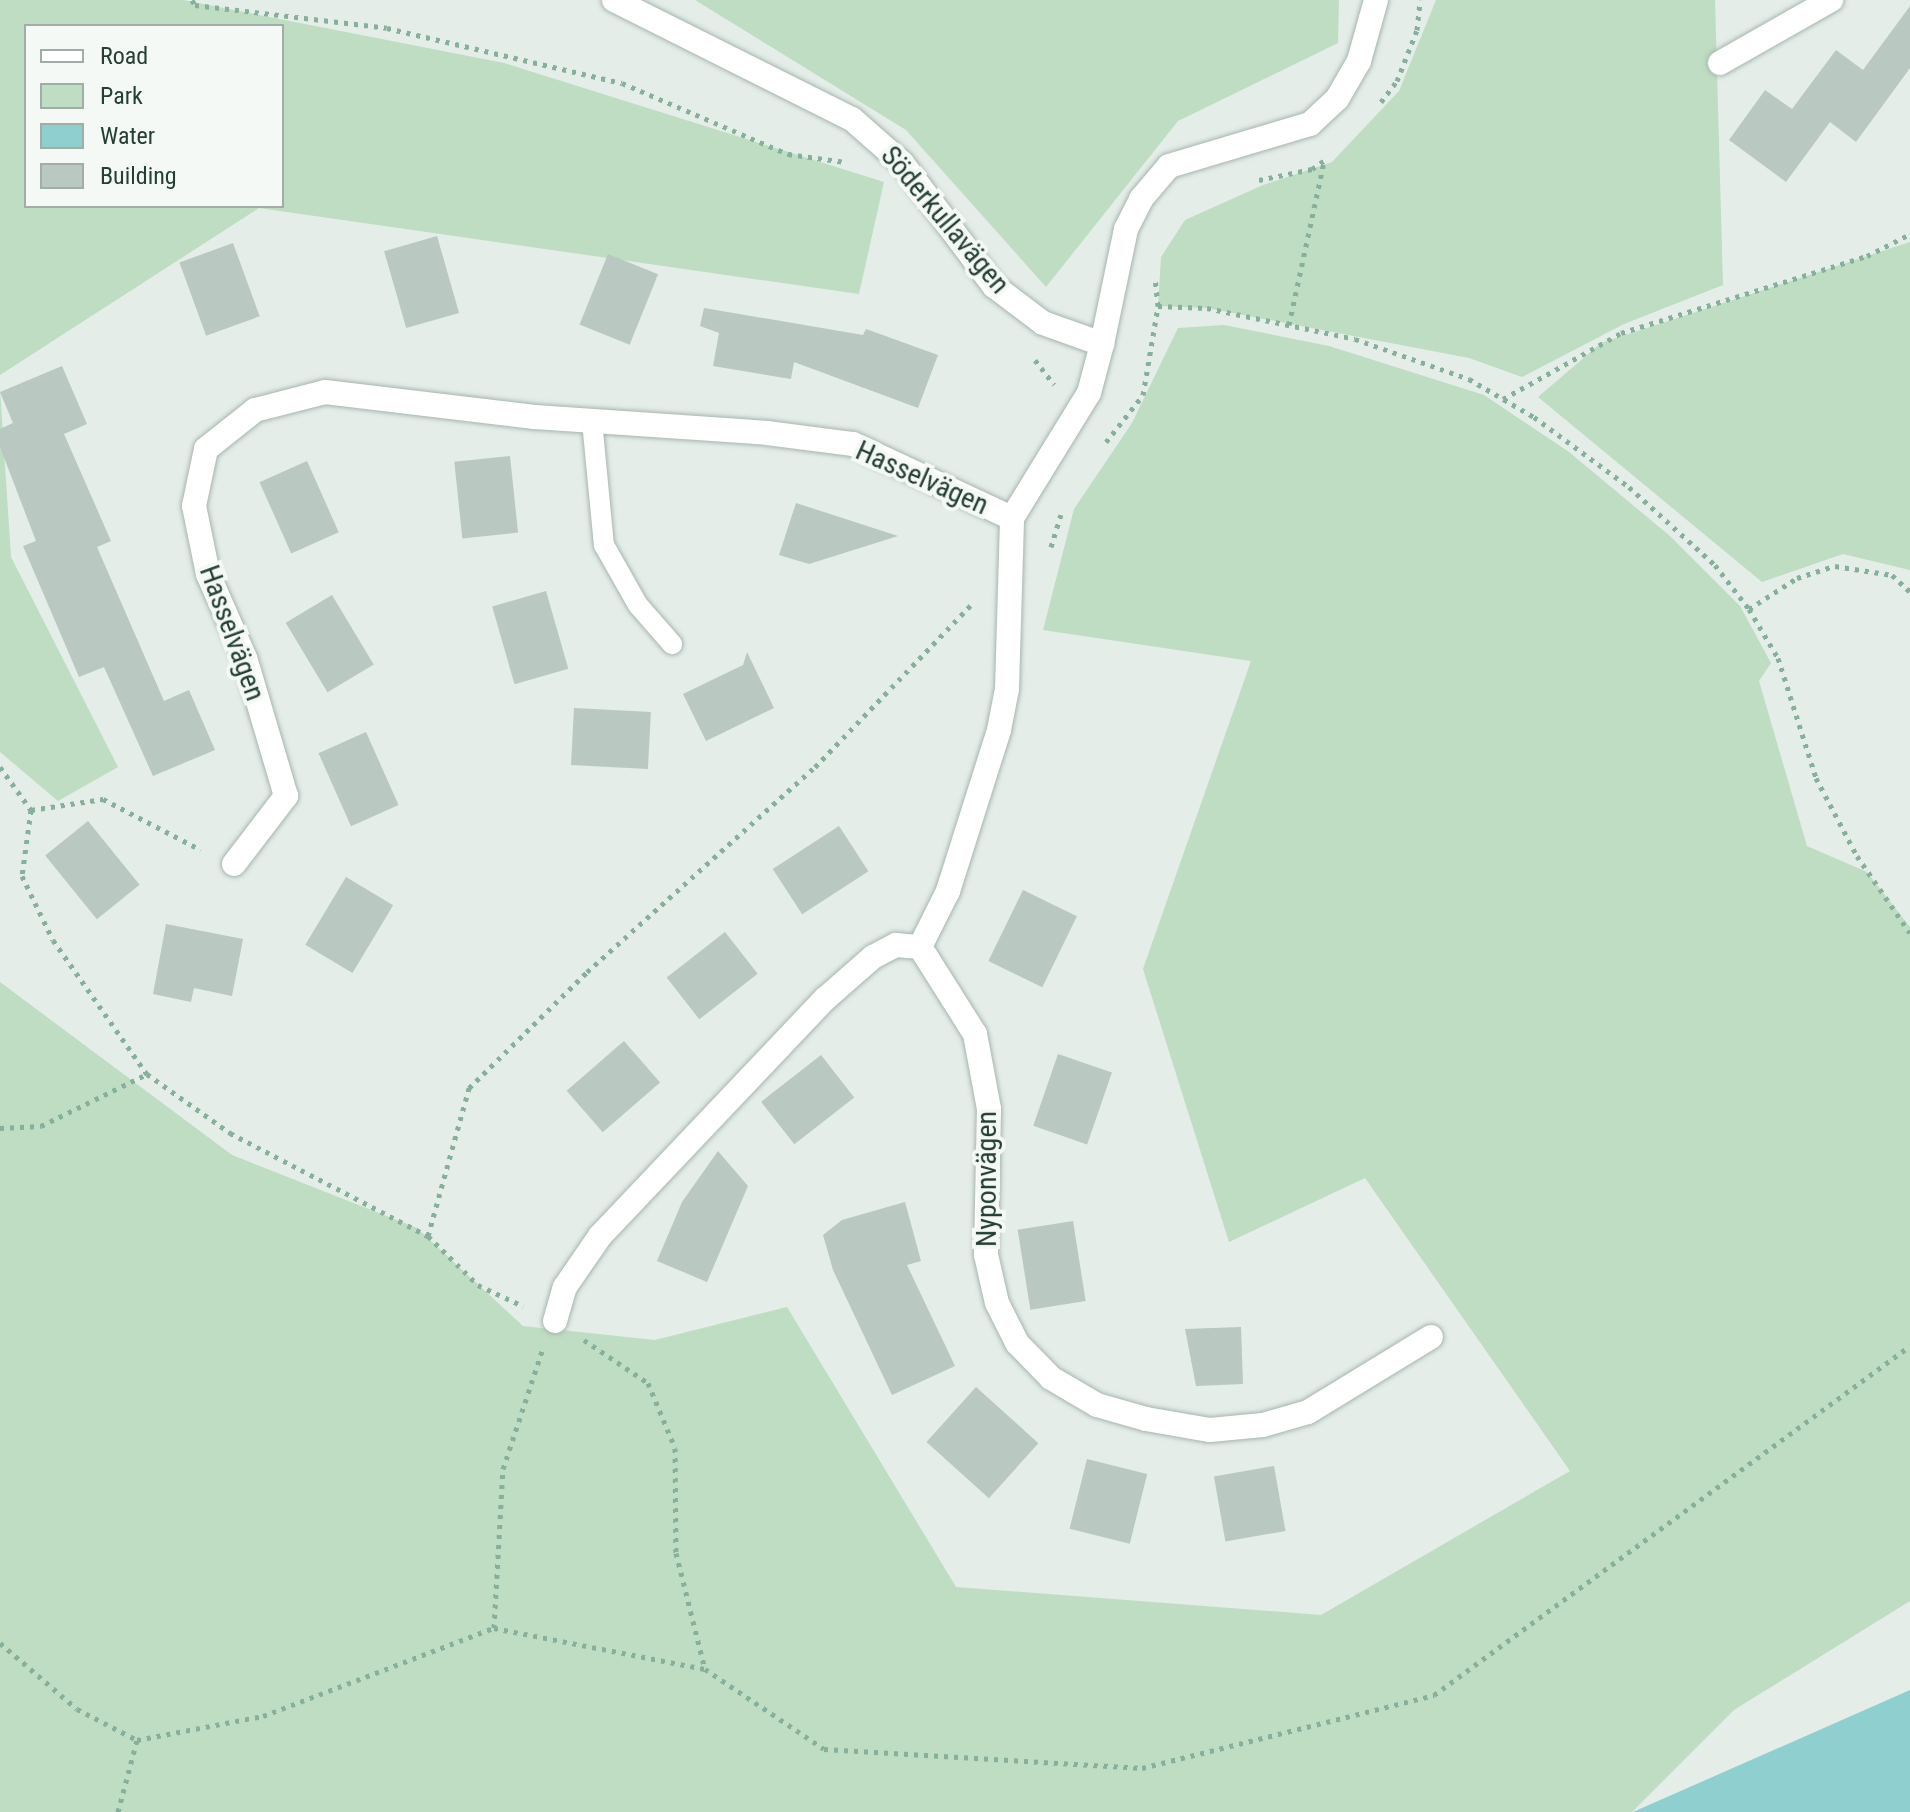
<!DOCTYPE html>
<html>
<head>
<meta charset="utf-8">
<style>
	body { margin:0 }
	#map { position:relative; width:1910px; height:1812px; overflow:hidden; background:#e4ede8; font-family:"Roboto Condensed",sans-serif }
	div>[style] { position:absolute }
	.green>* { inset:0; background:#beddc2 }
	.water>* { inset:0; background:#8fcfcf }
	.building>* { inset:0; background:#b9c8c0; transform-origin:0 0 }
	.path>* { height:5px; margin-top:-2.5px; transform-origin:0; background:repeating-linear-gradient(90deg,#86af9c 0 4px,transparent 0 10px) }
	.roads { filter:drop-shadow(0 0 2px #a7b5ae) drop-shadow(0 0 2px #a7b5ae) }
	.lane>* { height:20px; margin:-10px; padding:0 10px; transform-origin:10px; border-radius:10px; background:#fff }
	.street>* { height:24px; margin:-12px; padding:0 12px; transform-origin:12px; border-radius:12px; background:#fff }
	span { translate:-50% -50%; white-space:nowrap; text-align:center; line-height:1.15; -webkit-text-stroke:8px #f5f9f6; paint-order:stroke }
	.street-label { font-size:28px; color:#243e33 }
	.legend { position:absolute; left:24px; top:24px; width:260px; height:184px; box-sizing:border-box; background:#f5f9f6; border:2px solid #a1aea8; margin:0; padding:10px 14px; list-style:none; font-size:24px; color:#243e33 }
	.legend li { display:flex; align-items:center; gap:16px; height:40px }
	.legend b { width:40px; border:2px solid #a1aea8 }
</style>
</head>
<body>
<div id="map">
	<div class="green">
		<i style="clip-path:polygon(evenodd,0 0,183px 0,504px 63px,884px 182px,859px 294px,259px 208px,0 375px,0 0,26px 26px,282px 26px,282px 206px,26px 206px,26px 26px)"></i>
		<i style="clip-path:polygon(695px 0,1339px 0,1338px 43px,1178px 121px,1046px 287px,906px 130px)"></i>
		<i style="clip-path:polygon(1436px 0,1715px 0,1723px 285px,1624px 324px,1522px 377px,1469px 358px,1207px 308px,1158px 306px,1161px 257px,1185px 220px,1263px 185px,1332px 162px,1399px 91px)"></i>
		<i style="clip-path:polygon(1910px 242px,1910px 570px,1843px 554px,1762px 582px,1538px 397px,1601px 343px)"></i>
		<i style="clip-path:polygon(1224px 325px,1329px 346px,1484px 395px,1569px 452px,1670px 536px,1740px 606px,1771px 663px,1759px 681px,1807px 846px,1867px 872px,1910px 927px,1910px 1601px,1734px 1710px,1632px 1812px,0 1812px,0 982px,232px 1155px,417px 1228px,523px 1326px,655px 1340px,787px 1307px,956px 1587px,1321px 1615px,1570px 1471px,1365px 1178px,1229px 1242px,1143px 969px,1251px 661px,1043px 630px,1074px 509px,1132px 423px,1178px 328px)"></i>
		<i style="clip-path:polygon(0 389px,11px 557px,118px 767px,58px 801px,0 752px)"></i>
	</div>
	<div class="water">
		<i style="clip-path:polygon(1910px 1690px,1910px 1812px,1633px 1812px)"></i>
	</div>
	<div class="building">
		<i style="clip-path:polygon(1910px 6px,1910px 68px,1856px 142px,1830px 122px,1786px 182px,1729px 140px,1765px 90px,1792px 109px,1836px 50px,1863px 70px)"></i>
		<i style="left:437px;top:236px;width:80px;height:55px;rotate:74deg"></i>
		<i style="left:233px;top:243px;width:78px;height:57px;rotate:70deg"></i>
		<i style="left:608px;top:254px;width:54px;height:76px;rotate:22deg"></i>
		<i style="clip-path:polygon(704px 308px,863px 335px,866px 329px,938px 355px,918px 408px,794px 362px,791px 379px,713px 366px,719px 333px,700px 326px)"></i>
		<i style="clip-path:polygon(62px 366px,87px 424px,64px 434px,111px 541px,97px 547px,164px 701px,189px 690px,215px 750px,153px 776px,104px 667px,79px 677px,23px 546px,36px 541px,0 447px,0 429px,13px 423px,0 392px)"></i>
		<i style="left:510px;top:456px;width:77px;height:56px;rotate:84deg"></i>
		<i style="left:307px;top:461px;width:78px;height:52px;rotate:66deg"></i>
		<i style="clip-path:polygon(796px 503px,898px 536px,809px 564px,779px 555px)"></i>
		<i style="left:546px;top:591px;width:81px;height:56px;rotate:74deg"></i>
		<i style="left:332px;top:595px;width:81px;height:54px;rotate:59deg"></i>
		<i style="clip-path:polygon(747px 652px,774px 708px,706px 741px,683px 694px,743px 665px)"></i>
		<i style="left:574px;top:708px;width:77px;height:57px;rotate:3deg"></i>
		<i style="left:366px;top:732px;width:80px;height:52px;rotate:66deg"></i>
		<i style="left:88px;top:821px;width:82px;height:55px;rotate:51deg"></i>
		<i style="left:839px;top:826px;width:54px;height:79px;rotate:57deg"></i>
		<i style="left:346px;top:877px;width:55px;height:79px;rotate:31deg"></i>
		<i style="left:1023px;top:890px;width:60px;height:79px;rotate:26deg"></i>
		<i style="clip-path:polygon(166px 924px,243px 939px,232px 996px,194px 988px,191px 1002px,153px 994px)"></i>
		<i style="left:725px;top:932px;width:53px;height:74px;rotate:52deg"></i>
		<i style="left:624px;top:1041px;width:55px;height:76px;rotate:49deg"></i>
		<i style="left:1058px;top:1054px;width:57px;height:76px;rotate:19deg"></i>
		<i style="left:821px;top:1055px;width:54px;height:76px;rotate:52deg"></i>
		<i style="clip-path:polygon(718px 1151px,748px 1186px,707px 1282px,657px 1261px,682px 1202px)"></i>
		<i style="clip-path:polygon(905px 1202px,921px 1261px,907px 1265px,955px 1366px,892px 1395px,833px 1270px,823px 1235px,842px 1220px)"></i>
		<i style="left:1073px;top:1221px;width:81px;height:56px;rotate:81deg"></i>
		<i style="clip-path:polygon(1241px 1327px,1243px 1384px,1196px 1386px,1185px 1329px)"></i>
		<i style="left:976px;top:1387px;width:84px;height:74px;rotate:42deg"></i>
		<i style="left:1087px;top:1459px;width:62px;height:72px;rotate:14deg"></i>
		<i style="left:1274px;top:1466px;width:66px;height:61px;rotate:80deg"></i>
	</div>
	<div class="path">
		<i style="left:192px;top:0;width:6px;rotate:59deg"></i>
		<i style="left:195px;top:5px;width:193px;rotate:6.8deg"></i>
		<i style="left:387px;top:28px;width:241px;rotate:13.2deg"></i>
		<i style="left:622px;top:83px;width:181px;rotate:23.2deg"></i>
		<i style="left:788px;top:154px;width:58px;rotate:8deg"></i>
		<i style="left:1381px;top:102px;width:26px;rotate:-53deg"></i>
		<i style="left:1397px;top:81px;width:55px;rotate:-68.6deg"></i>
		<i style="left:1417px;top:30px;width:30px;rotate:-84deg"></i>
		<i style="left:1259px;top:180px;width:54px;rotate:-11.7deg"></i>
		<i style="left:1312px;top:169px;width:16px;rotate:-35deg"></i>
		<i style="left:1158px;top:306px;width:49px;rotate:2.3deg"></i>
		<i style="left:1207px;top:308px;width:151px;rotate:11.8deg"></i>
		<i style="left:1355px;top:339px;width:121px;rotate:19.3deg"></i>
		<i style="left:1469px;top:379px;width:75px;rotate:30.3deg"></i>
		<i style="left:1534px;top:417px;width:118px;rotate:36.4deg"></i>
		<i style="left:1629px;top:487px;width:116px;rotate:42.2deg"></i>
		<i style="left:1715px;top:565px;width:56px;rotate:52.3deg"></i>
		<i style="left:1749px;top:609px;width:57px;rotate:59.4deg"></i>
		<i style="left:1778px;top:658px;width:126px;rotate:72.4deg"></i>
		<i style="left:1816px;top:778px;width:88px;rotate:62.3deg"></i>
		<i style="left:1857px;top:856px;width:93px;rotate:55.5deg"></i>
		<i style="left:1289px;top:325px;width:167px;rotate:-77.9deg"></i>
		<i style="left:1035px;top:360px;width:31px;rotate:52deg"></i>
		<i style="left:1503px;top:399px;width:135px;rotate:-29.2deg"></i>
		<i style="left:1621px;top:333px;width:258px;rotate:-17.4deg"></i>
		<i style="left:1867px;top:256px;width:48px;rotate:-27.1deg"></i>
		<i style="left:1106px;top:442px;width:60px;rotate:-51.8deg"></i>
		<i style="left:1143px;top:395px;width:90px;rotate:-80.4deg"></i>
		<i style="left:1158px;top:306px;width:27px;rotate:-96deg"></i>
		<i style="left:1051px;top:547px;width:34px;rotate:-73deg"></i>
		<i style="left:1749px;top:609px;width:57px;rotate:-32.9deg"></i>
		<i style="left:1797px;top:578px;width:40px;rotate:-18deg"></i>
		<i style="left:1835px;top:566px;width:58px;rotate:9deg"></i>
		<i style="left:1892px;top:575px;width:25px;rotate:43deg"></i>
		<i style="left:0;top:767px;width:53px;rotate:54.2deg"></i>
		<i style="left:31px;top:810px;width:67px;rotate:97.8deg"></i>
		<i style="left:22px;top:876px;width:71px;rotate:64.2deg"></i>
		<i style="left:53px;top:940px;width:164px;rotate:55deg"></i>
		<i style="left:147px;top:1074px;width:102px;rotate:35.4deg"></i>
		<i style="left:230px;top:1133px;width:223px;rotate:27.5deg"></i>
		<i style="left:428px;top:1236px;width:70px;rotate:44.4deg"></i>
		<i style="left:478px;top:1285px;width:50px;rotate:25deg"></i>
		<i style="left:31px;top:810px;width:73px;rotate:-8.7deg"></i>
		<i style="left:103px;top:799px;width:110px;rotate:27.5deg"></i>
		<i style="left:0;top:1128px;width:41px;rotate:-2.8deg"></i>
		<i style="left:41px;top:1126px;width:118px;rotate:-26.1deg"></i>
		<i style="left:428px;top:1236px;width:154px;rotate:-74.5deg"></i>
		<i style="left:469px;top:1088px;width:165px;rotate:-44.5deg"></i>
		<i style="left:587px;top:972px;width:307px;rotate:-42deg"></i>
		<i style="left:815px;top:767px;width:229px;rotate:-46.1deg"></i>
		<i style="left:584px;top:1340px;width:77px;rotate:33.9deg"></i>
		<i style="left:648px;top:1383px;width:70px;rotate:67.4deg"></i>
		<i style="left:675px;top:1448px;width:105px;rotate:89.5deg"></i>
		<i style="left:676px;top:1553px;width:120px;rotate:76deg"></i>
		<i style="left:705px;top:1669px;width:143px;rotate:33.9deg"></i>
		<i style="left:824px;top:1749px;width:319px;rotate:3.4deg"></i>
		<i style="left:1142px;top:1768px;width:301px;rotate:-14deg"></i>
		<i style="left:1434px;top:1695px;width:590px;rotate:-36.25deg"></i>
		<i style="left:494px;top:1628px;width:159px;rotate:-86.8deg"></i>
		<i style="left:503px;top:1469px;width:124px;rotate:-71.7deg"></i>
		<i style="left:0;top:1643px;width:101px;rotate:40.6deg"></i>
		<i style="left:77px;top:1709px;width:68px;rotate:27.3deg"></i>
		<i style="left:137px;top:1740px;width:128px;rotate:-10.8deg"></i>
		<i style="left:263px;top:1716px;width:247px;rotate:-20.9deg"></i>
		<i style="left:494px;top:1628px;width:215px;rotate:11deg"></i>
		<i style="left:118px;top:1812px;width:74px;rotate:-75.2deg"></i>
	</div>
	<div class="roads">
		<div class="lane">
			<i style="left:592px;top:421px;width:125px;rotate:84.5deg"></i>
			<i style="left:604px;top:545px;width:69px;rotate:60.5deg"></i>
			<i style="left:638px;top:605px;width:52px;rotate:48.9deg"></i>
		</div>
		<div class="street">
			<i style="left:614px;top:0;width:266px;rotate:26.6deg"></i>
			<i style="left:852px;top:119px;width:67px;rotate:41.3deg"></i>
			<i style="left:902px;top:163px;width:154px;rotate:53.2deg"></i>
			<i style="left:994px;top:286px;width:61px;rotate:37.1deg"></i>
			<i style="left:1043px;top:323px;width:63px;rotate:19.6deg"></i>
			<i style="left:1102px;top:344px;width:117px;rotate:-78.2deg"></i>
			<i style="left:1126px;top:229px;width:34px;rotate:-63deg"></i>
			<i style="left:1141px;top:199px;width:43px;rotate:-49.7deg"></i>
			<i style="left:1169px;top:166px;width:147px;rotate:-16.6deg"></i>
			<i style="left:1310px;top:124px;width:37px;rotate:-43deg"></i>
			<i style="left:1337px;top:99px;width:44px;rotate:-59.9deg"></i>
			<i style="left:1359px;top:61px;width:63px;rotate:-74.4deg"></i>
			<i style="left:1720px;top:63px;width:128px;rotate:-29.6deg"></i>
			<i style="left:234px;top:864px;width:86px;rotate:-52.6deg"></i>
			<i style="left:286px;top:796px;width:144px;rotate:-106.5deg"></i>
			<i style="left:245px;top:658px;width:92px;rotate:-113.8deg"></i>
			<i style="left:208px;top:574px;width:69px;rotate:-101.6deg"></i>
			<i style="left:194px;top:506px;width:58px;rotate:-78.1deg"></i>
			<i style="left:206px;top:449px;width:63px;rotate:-38.5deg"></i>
			<i style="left:255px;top:410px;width:72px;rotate:-14.4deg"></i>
			<i style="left:325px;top:392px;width:211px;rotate:6.8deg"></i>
			<i style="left:535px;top:417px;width:233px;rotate:3.9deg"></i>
			<i style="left:767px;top:433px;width:87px;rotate:7.3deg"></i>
			<i style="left:853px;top:444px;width:175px;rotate:25deg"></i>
			<i style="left:920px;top:947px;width:63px;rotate:-63.4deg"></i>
			<i style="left:948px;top:891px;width:169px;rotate:-72.4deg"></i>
			<i style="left:999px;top:730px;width:42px;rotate:-79deg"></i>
			<i style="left:1007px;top:689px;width:171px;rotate:-88.3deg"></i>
			<i style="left:1012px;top:518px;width:147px;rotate:-58.4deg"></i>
			<i style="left:1089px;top:393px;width:51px;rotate:-75.1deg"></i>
			<i style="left:555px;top:1321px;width:35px;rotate:-74deg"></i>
			<i style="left:565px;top:1287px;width:62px;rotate:-55.5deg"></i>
			<i style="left:600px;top:1236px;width:327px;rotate:-46.5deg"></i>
			<i style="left:825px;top:999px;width:64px;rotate:-41.2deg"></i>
			<i style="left:873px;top:957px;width:26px;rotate:-28deg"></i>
			<i style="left:896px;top:945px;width:24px;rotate:5deg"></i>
			<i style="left:920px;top:947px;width:103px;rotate:57.7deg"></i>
			<i style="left:975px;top:1034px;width:76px;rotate:79.4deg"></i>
			<i style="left:989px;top:1109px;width:146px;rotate:91.2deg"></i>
			<i style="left:986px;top:1255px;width:49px;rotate:77.1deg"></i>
			<i style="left:997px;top:1303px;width:45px;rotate:63.4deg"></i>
			<i style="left:1017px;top:1343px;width:49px;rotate:45.8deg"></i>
			<i style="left:1051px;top:1378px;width:53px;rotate:30.4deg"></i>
			<i style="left:1097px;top:1405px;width:51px;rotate:15.9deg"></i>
			<i style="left:1146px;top:1419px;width:65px;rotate:9.8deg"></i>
			<i style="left:1210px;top:1430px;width:53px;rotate:-5.4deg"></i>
			<i style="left:1263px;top:1425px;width:47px;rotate:-16.1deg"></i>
			<i style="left:1308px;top:1412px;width:144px;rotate:-31.4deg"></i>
		</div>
	</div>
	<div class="street-label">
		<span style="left:945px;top:220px;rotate:50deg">Söderkullavägen</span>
		<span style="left:922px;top:478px;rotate:24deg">Hasselvägen</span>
		<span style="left:232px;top:633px;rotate:70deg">Hasselvägen</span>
		<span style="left:987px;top:1179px;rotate:-90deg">Nyponvägen</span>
	</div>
	<ul class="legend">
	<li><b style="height:10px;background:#fff"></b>Road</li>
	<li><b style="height:22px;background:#beddc2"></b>Park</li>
	<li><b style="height:22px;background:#8fcfcf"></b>Water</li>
	<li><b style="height:22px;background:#b9c8c0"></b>Building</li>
	</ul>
</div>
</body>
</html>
